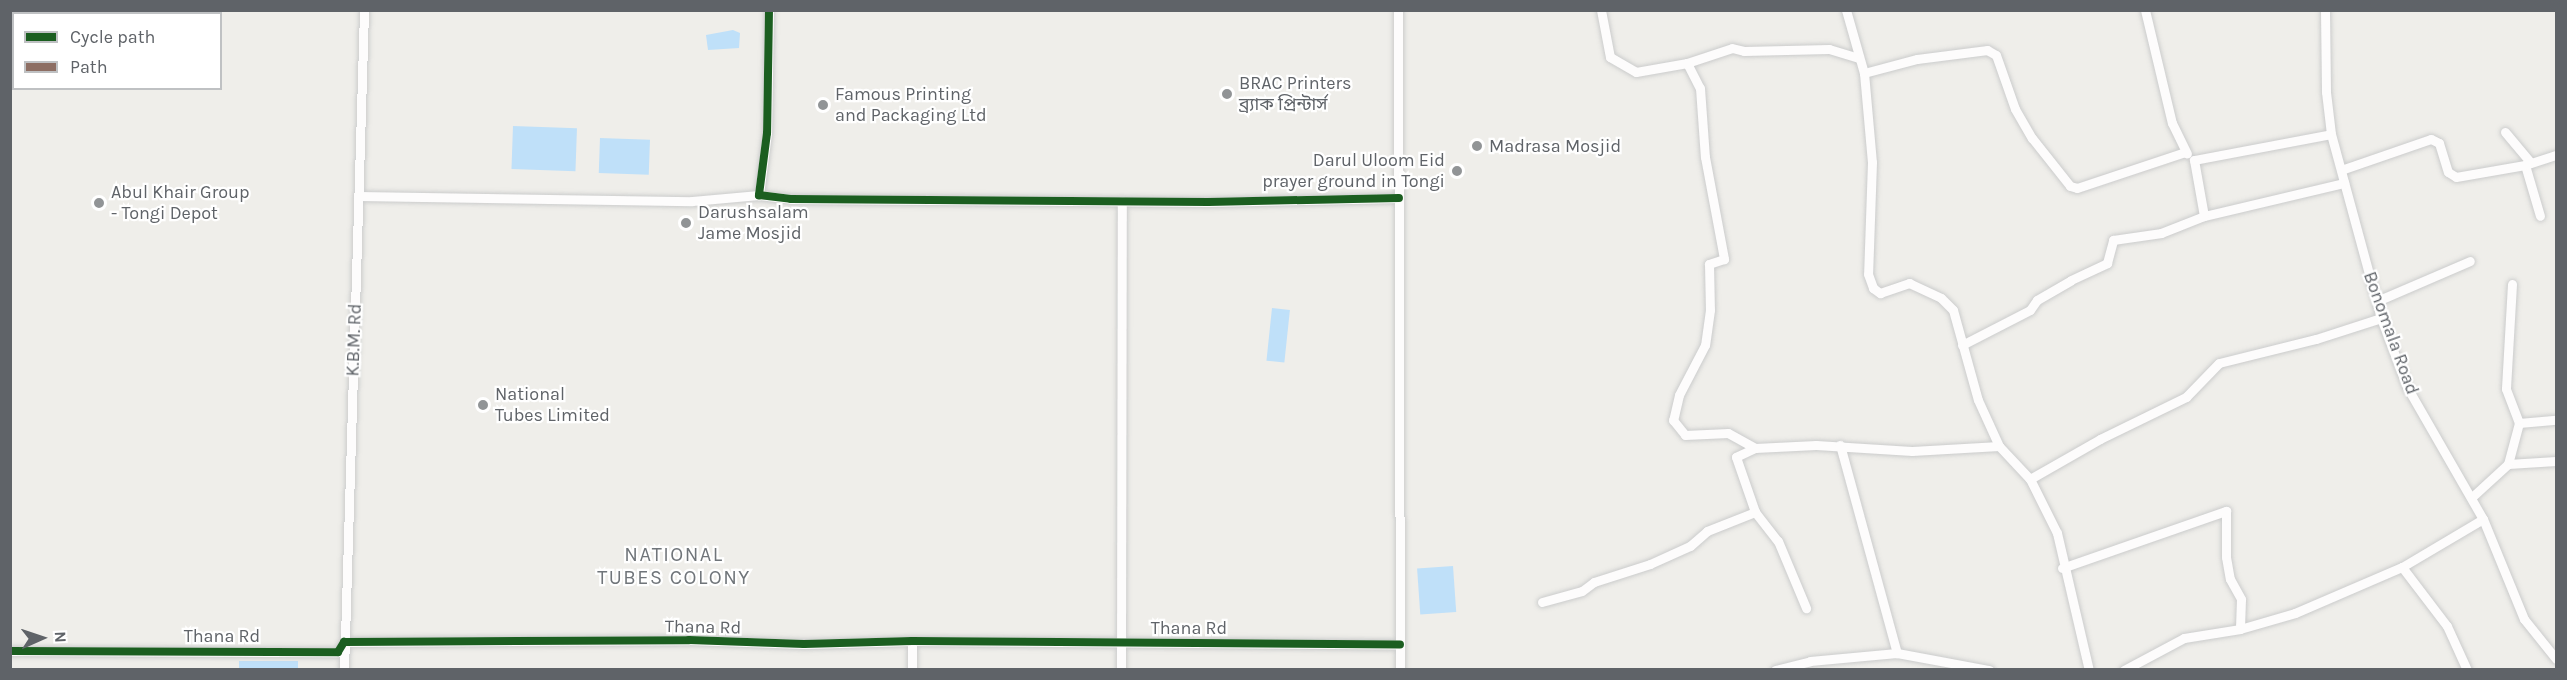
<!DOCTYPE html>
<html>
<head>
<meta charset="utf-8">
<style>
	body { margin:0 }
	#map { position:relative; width:2567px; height:680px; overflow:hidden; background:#efeeea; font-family:Karla,"Noto Sans Bengali",sans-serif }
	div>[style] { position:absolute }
	.water>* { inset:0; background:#bfe0f9; transform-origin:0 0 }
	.roads { filter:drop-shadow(0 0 2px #cbcccc) drop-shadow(0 0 2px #cbcccc) }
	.minor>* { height:9px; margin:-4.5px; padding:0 4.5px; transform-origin:4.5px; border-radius:4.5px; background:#fdfcfc }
	.highway>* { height:14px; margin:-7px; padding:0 7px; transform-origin:7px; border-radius:7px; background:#f0ede3 }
	.quiet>* { height:6px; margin-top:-3px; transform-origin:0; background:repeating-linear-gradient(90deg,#8d6e63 0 12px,transparent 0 18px) }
	.cycleway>* { height:8px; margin:-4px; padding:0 4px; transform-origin:4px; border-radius:4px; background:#1b5e20 }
	.dots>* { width:16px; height:16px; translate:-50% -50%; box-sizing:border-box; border:3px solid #fff; border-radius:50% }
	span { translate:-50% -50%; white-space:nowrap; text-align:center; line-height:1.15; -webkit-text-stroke:4.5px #fff; paint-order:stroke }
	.poi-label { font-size:18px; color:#5f6368 }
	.left { translate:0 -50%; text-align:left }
	.right { translate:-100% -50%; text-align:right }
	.street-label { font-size:18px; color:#5f6368 }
	.neighbourhood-label { font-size:20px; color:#70757a; letter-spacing:1.5px }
	.frame { position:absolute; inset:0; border:12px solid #5f6368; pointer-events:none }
	.legend { position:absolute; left:12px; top:12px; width:210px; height:78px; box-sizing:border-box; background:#fff; border:2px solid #bfc1c3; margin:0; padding:8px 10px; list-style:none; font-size:18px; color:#5f6368 }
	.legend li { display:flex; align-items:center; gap:12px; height:30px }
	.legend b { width:30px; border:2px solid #bfc1c3 }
	.north { position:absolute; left:12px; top:608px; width:60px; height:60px; -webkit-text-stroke:4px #fff; paint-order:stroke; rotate:87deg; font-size:16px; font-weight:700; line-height:24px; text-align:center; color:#5f6368 }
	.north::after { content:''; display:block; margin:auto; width:21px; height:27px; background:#5f6368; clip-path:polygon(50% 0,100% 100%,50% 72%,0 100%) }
</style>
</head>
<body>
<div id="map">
	<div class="water">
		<i style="clip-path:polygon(733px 30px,740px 33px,739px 48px,708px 50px,706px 35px)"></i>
		<i style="left:513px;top:126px;width:64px;height:43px;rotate:2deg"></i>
		<i style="left:600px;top:138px;width:50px;height:35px;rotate:2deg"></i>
		<i style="left:1272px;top:308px;width:18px;height:53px;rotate:6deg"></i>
		<i style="left:1453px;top:566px;width:46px;height:36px;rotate:86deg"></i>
		<i style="left:298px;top:661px;width:8px;height:59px;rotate:90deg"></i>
	</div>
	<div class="roads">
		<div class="minor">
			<i style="left:769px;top:10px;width:123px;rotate:90.9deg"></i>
			<i style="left:767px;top:133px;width:63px;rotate:97.4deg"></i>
			<i style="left:759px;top:195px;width:32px;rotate:7deg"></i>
			<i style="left:791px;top:199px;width:417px;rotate:0.4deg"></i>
			<i style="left:1208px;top:202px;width:191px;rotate:-1.2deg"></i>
			<i style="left:1398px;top:10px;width:660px;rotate:89.83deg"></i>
			<i style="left:1601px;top:10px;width:48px;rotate:79.2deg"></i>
			<i style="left:1610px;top:57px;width:30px;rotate:30deg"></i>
			<i style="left:1636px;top:72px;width:52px;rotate:-10deg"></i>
			<i style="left:1687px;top:63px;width:47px;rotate:-18.4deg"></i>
			<i style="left:1732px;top:48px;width:12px;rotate:14deg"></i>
			<i style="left:1744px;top:51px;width:85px;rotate:-1.3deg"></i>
			<i style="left:1829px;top:49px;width:31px;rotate:17deg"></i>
			<i style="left:1846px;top:10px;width:66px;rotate:74.1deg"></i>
			<i style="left:1864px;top:73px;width:89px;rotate:84.9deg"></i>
			<i style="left:1872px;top:162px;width:112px;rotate:92deg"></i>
			<i style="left:1868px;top:274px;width:15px;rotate:70deg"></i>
			<i style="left:1873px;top:288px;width:9px;rotate:36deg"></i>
			<i style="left:1880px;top:293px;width:31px;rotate:-19deg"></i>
			<i style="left:1909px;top:283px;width:35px;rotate:25deg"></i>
			<i style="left:1941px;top:298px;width:17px;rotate:45deg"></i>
			<i style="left:1953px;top:310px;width:93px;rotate:74.5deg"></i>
			<i style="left:1978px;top:400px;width:51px;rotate:65.5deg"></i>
			<i style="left:1999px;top:446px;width:45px;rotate:46.8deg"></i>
			<i style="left:2030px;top:479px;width:60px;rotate:63.4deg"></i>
			<i style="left:2057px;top:533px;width:141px;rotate:76.9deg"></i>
			<i style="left:2145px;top:10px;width:116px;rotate:76.6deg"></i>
			<i style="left:2172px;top:123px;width:34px;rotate:64deg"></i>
			<i style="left:2325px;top:10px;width:82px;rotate:89.3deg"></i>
			<i style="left:2326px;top:92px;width:42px;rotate:83.2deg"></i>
			<i style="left:2331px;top:134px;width:191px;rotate:74.8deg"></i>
			<i style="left:2381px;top:318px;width:74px;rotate:69.4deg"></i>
			<i style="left:2407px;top:387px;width:152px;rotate:60.1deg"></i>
			<i style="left:2483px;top:519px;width:108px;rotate:67.7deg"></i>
			<i style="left:2524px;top:619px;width:51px;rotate:51.3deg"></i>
			<i style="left:1687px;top:63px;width:28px;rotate:63deg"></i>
			<i style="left:1700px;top:88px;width:69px;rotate:85.9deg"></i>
			<i style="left:1705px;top:157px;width:104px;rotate:79.4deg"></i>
			<i style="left:1724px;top:259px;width:16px;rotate:162deg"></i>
			<i style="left:1709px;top:264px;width:46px;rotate:88.8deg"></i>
			<i style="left:1710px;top:310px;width:35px;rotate:98deg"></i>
			<i style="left:1705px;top:345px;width:56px;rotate:117.5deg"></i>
			<i style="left:1679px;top:395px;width:26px;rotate:103deg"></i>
			<i style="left:1673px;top:420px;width:19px;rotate:51deg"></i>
			<i style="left:1685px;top:435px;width:43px;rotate:-2.7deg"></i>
			<i style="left:1728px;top:433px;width:31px;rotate:29deg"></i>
			<i style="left:1755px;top:448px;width:61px;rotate:-2.8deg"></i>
			<i style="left:1816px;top:445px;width:96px;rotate:3.6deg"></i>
			<i style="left:1912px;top:451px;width:87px;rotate:-3.3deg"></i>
			<i style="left:1864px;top:73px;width:55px;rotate:-14.8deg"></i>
			<i style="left:1917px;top:59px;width:71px;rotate:-7.3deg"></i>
			<i style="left:1987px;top:50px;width:10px;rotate:29deg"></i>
			<i style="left:1996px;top:55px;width:57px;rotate:70.6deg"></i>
			<i style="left:2015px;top:109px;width:34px;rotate:60deg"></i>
			<i style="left:2032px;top:138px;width:61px;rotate:51.6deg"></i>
			<i style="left:2070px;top:186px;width:7px;rotate:16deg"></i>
			<i style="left:2077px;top:188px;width:114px;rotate:-18.4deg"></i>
			<i style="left:2505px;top:132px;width:40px;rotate:50deg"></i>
			<i style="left:2525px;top:165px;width:53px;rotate:73.6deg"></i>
			<i style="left:2341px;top:170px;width:95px;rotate:-19deg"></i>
			<i style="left:2431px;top:139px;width:9px;rotate:27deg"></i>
			<i style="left:2439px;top:143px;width:30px;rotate:73deg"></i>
			<i style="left:2448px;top:172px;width:9px;rotate:32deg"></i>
			<i style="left:2456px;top:177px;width:70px;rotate:-9.9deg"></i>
			<i style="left:2525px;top:165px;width:33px;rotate:-18deg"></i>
			<i style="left:359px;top:196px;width:333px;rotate:0.9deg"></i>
			<i style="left:692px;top:201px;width:67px;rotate:-5.1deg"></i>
			<i style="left:2204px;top:216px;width:144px;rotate:-13.3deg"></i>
			<i style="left:2512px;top:284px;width:105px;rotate:93.3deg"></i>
			<i style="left:2506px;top:389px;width:36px;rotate:69deg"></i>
			<i style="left:2377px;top:301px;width:101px;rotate:-23.3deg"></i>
			<i style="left:1962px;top:345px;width:76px;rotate:-27.2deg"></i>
			<i style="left:2030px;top:310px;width:12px;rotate:-55deg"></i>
			<i style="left:2037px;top:300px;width:39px;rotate:-30deg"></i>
			<i style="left:2071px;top:280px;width:40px;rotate:-25deg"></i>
			<i style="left:2107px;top:263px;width:24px;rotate:-75deg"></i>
			<i style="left:2113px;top:240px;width:49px;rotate:-8.3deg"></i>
			<i style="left:2161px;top:233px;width:46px;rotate:-21.6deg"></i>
			<i style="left:2204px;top:216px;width:57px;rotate:-100.1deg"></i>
			<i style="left:2194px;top:160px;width:139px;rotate:-10.7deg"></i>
			<i style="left:1840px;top:445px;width:216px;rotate:74.7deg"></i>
			<i style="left:1755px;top:448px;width:21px;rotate:155deg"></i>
			<i style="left:1736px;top:457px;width:58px;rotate:70.9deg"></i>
			<i style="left:1755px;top:512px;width:37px;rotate:52deg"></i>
			<i style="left:1778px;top:541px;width:73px;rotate:67.3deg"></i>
			<i style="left:2508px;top:464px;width:48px;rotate:-3.6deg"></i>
			<i style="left:2030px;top:479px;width:81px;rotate:-29.7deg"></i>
			<i style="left:2100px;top:439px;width:96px;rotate:-26deg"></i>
			<i style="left:2186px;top:397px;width:47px;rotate:-45.9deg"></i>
			<i style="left:2219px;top:363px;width:100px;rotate:-13.9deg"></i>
			<i style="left:2316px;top:339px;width:68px;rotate:-17.9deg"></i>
			<i style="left:2472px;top:497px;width:49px;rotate:-42.5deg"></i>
			<i style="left:2508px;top:464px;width:42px;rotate:-75deg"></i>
			<i style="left:2519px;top:423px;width:37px;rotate:-5deg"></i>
			<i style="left:2402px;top:567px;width:74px;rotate:52.7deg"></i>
			<i style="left:2447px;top:626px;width:48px;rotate:65.6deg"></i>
			<i style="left:2062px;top:568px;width:174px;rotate:-19.2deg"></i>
			<i style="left:2226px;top:511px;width:46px;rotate:90deg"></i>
			<i style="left:2226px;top:557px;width:22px;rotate:80deg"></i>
			<i style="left:2230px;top:579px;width:23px;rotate:61deg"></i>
			<i style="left:2241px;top:599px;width:30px;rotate:92deg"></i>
			<i style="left:1542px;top:602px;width:41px;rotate:-15.4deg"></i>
			<i style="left:1582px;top:591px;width:15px;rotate:-37deg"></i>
			<i style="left:1594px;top:582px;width:59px;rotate:-17.8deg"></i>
			<i style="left:1650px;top:564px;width:44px;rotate:-24.2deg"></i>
			<i style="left:1690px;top:546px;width:23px;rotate:-41deg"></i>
			<i style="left:1707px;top:531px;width:52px;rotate:-21.6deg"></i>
			<i style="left:10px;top:651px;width:328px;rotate:0.2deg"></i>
			<i style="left:338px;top:652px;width:12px;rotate:-59deg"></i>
			<i style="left:344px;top:642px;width:345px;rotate:-0.3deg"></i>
			<i style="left:689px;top:640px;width:115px;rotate:2deg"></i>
			<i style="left:804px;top:644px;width:108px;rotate:-1.6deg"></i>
			<i style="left:912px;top:641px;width:488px;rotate:0.4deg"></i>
			<i style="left:344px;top:670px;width:660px;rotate:-88.26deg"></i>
			<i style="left:912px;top:670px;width:29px;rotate:-90deg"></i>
			<i style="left:1121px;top:670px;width:469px;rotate:-89.9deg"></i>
			<i style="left:1775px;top:670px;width:36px;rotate:-14deg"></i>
			<i style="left:1810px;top:661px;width:87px;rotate:-5.3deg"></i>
			<i style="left:1897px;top:653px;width:94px;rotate:10.5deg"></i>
			<i style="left:2124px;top:670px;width:68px;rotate:-28.1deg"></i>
			<i style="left:2184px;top:638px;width:57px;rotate:-9.1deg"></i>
			<i style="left:2240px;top:629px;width:57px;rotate:-16.2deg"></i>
			<i style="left:2295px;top:613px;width:116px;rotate:-23.3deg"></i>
			<i style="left:2402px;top:567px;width:94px;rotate:-30.7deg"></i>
		</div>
		<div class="highway">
			<i style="left:10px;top:12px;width:4px;rotate:-34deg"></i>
		</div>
	</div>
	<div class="quiet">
		<i style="left:1987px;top:669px;width:1px;rotate:90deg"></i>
	</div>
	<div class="cycleway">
		<i style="left:769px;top:10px;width:123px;rotate:90.9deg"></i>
		<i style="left:767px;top:133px;width:63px;rotate:97.4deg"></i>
		<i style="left:759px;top:195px;width:32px;rotate:7deg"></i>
		<i style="left:791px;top:199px;width:417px;rotate:0.4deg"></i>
		<i style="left:1208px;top:202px;width:191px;rotate:-1.2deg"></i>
		<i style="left:10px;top:651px;width:328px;rotate:0.2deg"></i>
		<i style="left:338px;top:652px;width:12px;rotate:-59deg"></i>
		<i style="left:344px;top:642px;width:345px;rotate:-0.3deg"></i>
		<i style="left:689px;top:640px;width:115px;rotate:2deg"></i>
		<i style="left:804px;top:644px;width:108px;rotate:-1.6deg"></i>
		<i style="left:912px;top:641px;width:488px;rotate:0.4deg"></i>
	</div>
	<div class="dots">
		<i style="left:1227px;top:94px;background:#919496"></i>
		<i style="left:823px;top:105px;background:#919496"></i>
		<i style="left:1477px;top:146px;background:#919496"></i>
		<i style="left:1457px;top:171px;background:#919496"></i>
		<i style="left:99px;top:203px;background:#919496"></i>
		<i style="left:686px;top:223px;background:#919496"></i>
		<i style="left:483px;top:405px;background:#919496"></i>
	</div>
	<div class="poi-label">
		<span class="left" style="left:1239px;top:94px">BRAC Printers<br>ব্র্যাক প্রিন্টার্স</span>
		<span class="left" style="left:835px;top:105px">Famous Printing<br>and Packaging Ltd</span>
		<span class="left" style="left:1489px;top:146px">Madrasa Mosjid</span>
		<span class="right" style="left:1445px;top:171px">Darul Uloom Eid<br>prayer ground in Tongi</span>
		<span class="left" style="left:111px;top:203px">Abul Khair Group<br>- Tongi Depot</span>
		<span class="left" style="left:698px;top:223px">Darushsalam<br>Jame Mosjid</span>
		<span class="left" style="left:495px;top:405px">National<br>Tubes Limited</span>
	</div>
	<div class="street-label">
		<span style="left:2391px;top:333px;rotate:70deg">Bonomala Road</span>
		<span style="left:354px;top:340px;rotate:-88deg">K.B.M. Rd</span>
		<span style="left:703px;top:627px;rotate:1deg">Thana Rd</span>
		<span style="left:1189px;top:628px">Thana Rd</span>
		<span style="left:222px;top:636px">Thana Rd</span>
	</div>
	<div class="neighbourhood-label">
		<span style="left:674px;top:566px">NATIONAL<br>TUBES COLONY</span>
	</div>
	<div class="frame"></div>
	<ul class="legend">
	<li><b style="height:8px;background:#1b5e20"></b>Cycle path</li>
	<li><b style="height:8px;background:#8d6e63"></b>Path</li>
	</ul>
	<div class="north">N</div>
</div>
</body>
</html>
